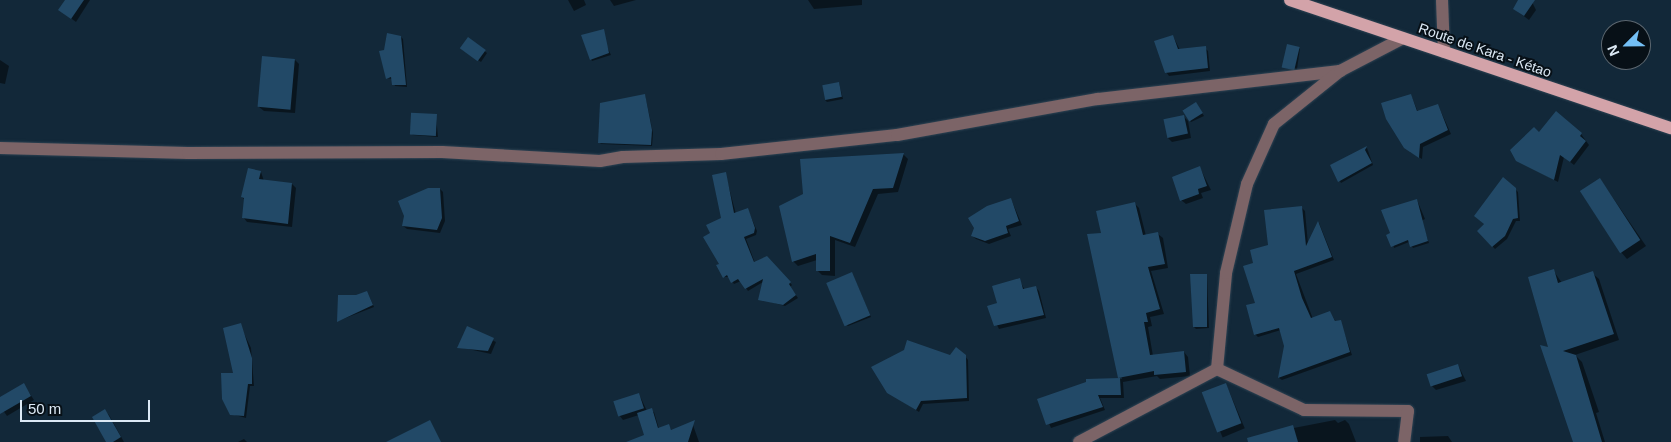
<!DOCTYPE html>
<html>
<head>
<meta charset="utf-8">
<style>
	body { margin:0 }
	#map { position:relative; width:1671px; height:442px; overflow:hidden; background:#122839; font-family:Arial,sans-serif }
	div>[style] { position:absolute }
	.shadow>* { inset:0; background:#0007; transform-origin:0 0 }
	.building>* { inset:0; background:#224967; transform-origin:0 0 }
	.roads { filter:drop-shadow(0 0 1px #2e4353) drop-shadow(0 0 1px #2e4353) }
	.minor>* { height:12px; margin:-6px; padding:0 6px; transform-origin:6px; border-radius:6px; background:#7c6467 }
	.primary>* { height:12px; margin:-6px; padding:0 6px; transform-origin:6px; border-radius:6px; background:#d3a3a9 }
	span { translate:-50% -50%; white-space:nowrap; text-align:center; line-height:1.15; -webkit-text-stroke:4px #071017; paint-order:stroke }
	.street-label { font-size:14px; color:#dce9f5 }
	.north { position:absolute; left:1601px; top:20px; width:50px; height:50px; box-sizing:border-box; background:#071017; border:1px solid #5c6770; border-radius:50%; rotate:247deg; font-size:14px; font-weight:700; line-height:20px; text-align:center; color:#dce9f5 }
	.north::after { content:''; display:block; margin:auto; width:18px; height:22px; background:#74c0f6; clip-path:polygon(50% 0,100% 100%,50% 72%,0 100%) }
	.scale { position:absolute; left:20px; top:400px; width:130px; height:22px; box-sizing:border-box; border:2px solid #dce9f5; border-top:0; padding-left:6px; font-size:15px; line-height:18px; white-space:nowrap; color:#dce9f5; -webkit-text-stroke:4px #071017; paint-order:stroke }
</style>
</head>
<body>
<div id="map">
	<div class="shadow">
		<i style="clip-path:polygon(66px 0,90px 0,76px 22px,60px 10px)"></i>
		<i style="clip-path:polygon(568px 0,584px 0,586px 5px,574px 11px)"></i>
		<i style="clip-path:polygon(610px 0,636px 0,614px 6px)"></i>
		<i style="clip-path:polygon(808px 0,862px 0,862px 5px,814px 9px)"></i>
		<i style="clip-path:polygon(1520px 0,1531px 0,1536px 10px,1529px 20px,1514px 9px)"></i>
		<i style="clip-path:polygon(601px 34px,611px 55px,592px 61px,591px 59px)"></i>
		<i style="clip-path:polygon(1173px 36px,1180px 50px,1205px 48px,1208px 51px,1210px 71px,1169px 76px,1166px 72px)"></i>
		<i style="clip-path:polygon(401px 37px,403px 39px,407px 87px,395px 86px,392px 79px,387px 78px,385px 51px)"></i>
		<i style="clip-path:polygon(468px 39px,487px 53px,481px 62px,463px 50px)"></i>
		<i style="clip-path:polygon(1300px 48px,1297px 69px,1285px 68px,1283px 66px)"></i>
		<i style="clip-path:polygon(0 60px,9px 66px,5px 84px,0 83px)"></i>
		<i style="clip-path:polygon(295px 60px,299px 64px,295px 113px,264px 111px,259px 107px)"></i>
		<i style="clip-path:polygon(839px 83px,843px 99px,827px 102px,825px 100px)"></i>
		<i style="clip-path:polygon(645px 95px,653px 133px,652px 146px,601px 144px,599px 142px)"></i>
		<i style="clip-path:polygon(1411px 95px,1418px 112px,1438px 105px,1451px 134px,1423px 147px,1422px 159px,1410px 152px)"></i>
		<i style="clip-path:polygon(1196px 103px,1204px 116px,1191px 122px,1183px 110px)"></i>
		<i style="clip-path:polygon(436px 116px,438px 137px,412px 135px)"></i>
		<i style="clip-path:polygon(1183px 116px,1188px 121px,1191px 138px,1172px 142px,1168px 138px)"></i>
		<i style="clip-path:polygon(1539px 134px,1581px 134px,1589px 145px,1574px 165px,1564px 157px,1558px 182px,1517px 160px)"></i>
		<i style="clip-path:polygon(1367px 148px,1373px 165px,1341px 183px,1331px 165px)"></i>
		<i style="clip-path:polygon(903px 154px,908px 159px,898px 192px,878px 194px,855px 247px,835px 240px,835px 276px,822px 275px,817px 270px,817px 260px,798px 266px,793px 261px)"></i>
		<i style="clip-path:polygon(1200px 168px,1211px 190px,1201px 193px,1203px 198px,1186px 204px,1181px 200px)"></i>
		<i style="clip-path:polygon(261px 172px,264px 181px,292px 184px,296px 188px,292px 227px,247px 222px,243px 217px,245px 200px,242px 197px)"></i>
		<i style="clip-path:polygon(725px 173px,736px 214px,748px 210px,757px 231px,756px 235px,746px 239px,755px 263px,767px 258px,792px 285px,790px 287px,798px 298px,785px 306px,760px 299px,763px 282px,748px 291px,741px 281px,734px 284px,729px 277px,724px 277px,711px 233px,722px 219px)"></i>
		<i style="clip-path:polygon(1600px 179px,1646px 246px,1627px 259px,1621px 252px)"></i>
		<i style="clip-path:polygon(440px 189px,443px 192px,445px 221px,440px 233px,407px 229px,403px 226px)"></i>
		<i style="clip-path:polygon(1515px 189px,1518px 192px,1520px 221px,1516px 221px,1507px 239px,1495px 249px,1478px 231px)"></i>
		<i style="clip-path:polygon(1011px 199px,1022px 225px,1008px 229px,1011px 236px,989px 244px,976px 239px,972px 236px)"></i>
		<i style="clip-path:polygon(1417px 200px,1425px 219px,1421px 221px,1429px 243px,1413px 248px,1409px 242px,1394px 248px,1392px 233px)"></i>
		<i style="clip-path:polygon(1135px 204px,1139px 208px,1146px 236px,1158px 234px,1163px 238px,1168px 268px,1151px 271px,1164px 314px,1150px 317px,1152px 326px,1148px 327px,1153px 356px,1184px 352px,1188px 357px,1190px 376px,1160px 379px,1157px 376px,1123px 382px,1124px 398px,1100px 398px,1105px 410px,1051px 428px,1039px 400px,1088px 383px,1088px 380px,1122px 379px,1089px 236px,1103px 234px)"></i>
		<i style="clip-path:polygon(1302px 208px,1305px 211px,1308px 244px,1319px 223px,1334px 260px,1296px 274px,1313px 319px,1330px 312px,1336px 322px,1340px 321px,1352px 355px,1282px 380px,1279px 378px,1285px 346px,1281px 330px,1258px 337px,1255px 334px,1255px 264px)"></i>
		<i style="clip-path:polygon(1553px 270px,1562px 283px,1592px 273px,1599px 279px,1619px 340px,1575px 355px,1582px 362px,1599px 412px,1596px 413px,1605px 442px,1574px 442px,1550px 349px)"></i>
		<i style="clip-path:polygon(852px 273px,871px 317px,848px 326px,846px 324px)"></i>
		<i style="clip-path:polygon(1207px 276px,1209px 328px,1196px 329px,1194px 327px)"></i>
		<i style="clip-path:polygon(1019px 280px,1025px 290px,1035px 287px,1039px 291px,1046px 318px,999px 329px,988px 307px,998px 303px)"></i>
		<i style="clip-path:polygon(368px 294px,374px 307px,338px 321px,356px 297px)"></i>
		<i style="clip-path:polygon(240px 325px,251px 348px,254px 386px,250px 386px,246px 418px,231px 414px)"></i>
		<i style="clip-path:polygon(468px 328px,496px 342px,491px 354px,459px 347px)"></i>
		<i style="clip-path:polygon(950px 356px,965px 356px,968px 360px,969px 401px,923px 404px,919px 412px,888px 392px)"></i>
		<i style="clip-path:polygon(1458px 365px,1466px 381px,1436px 390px,1432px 386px)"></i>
		<i style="left:1226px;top:384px;width:48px;height:24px;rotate:67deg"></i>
		<i style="clip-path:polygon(24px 385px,34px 400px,7px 416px,0 406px,0 399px)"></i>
		<i style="clip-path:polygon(639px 394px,647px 411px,654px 412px,659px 429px,668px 425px,672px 431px,693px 425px,699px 442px,636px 442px,645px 436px,639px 415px,623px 420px,619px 415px)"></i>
		<i style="clip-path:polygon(105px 411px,109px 415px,124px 442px,107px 442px)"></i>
		<i style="clip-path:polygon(1335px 420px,1338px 423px,1345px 420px,1349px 424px,1356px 442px,1276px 442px,1273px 432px)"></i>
		<i style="clip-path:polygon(1448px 436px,1452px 442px,1420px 442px,1420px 437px)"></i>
		<i style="clip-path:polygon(244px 439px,247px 442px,238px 442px)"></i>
	</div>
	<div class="building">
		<i style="clip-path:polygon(65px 0,84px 0,71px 19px,58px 10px)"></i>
		<i style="clip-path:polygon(1518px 0,1535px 0,1524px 16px,1513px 9px)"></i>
		<i style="clip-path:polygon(604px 29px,609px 53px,590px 60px,581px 35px)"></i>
		<i style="clip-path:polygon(387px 33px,401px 36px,406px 85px,392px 85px,391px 77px,386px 79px,379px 51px,384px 50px)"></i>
		<i style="clip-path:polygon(1173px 35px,1178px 49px,1206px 46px,1208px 68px,1165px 73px,1154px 41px)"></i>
		<i style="left:468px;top:37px;width:22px;height:14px;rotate:36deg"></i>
		<i style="left:1287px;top:44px;width:13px;height:24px;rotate:13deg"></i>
		<i style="left:262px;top:56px;width:33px;height:51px;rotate:5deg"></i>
		<i style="left:839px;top:82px;width:15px;height:17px;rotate:79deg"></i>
		<i style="clip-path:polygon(645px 94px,652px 130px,651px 145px,598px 143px,600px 103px)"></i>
		<i style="clip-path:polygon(1411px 94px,1417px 111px,1438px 104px,1448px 130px,1420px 144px,1419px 158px,1404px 148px,1386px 119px,1381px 103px)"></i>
		<i style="left:1196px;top:102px;width:13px;height:16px;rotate:58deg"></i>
		<i style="clip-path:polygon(1556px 111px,1582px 133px,1580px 136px,1586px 141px,1570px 162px,1560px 155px,1554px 180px,1516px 161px,1510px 150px,1534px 127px,1539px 132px)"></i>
		<i style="left:437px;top:114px;width:22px;height:26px;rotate:93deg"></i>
		<i style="left:1184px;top:115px;width:19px;height:21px;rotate:78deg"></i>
		<i style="clip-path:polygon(1367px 146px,1365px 150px,1372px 163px,1338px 182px,1330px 165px)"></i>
		<i style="clip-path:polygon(904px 153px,893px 188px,873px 189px,850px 243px,830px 236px,830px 271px,816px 271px,816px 254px,792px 262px,779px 206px,803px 194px,800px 159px)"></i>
		<i style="clip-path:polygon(1200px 166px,1207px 186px,1198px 189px,1199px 194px,1180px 201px,1172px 177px)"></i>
		<i style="clip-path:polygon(248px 168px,261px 171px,259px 179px,292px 183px,288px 224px,242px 218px,244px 198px,241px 197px)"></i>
		<i style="clip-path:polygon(726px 172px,734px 213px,748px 208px,755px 228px,754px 233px,744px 237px,754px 262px,767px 256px,791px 282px,789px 284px,796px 295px,783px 305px,758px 300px,763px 279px,745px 289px,738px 279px,731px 283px,727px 275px,723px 278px,716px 265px,719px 264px,703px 237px,710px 233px,706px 225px,721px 218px,712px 175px)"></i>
		<i style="clip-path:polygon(1503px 177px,1516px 188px,1518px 218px,1513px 219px,1505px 236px,1492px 247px,1477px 231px,1484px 224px,1474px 216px)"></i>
		<i style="left:1600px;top:178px;width:74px;height:24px;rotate:57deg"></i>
		<i style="clip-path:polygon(428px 188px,440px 188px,442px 218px,437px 230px,402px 226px,404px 216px,398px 201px)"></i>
		<i style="clip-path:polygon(1011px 198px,1019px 221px,1006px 226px,1008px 233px,985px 241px,971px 236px,974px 228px,968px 218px,987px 206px)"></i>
		<i style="clip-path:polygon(1417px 199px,1428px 241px,1410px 247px,1408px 240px,1391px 247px,1386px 235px,1390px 233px,1381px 210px)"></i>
		<i style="clip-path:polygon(1135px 202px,1143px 235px,1158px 232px,1165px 264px,1148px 267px,1160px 309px,1146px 313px,1148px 322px,1144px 322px,1150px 355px,1184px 351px,1186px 372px,1154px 375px,1154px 371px,1118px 378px,1087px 234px,1101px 233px,1096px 211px)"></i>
		<i style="clip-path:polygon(1302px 206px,1306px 246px,1318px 221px,1332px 257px,1294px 271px,1302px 298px,1311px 318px,1330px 311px,1335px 321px,1341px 320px,1350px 352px,1278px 378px,1284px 346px,1279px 328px,1254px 335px,1246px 305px,1255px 303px,1243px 266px,1253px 263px,1250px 250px,1268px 245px,1264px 210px)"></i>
		<i style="clip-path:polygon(1554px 269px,1558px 283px,1593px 271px,1614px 334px,1563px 351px,1576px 355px,1602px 442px,1573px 442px,1540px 345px,1548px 347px,1528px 277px)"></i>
		<i style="left:852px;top:272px;width:47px;height:28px;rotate:67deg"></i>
		<i style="clip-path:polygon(1190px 274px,1207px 274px,1207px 327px,1193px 327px)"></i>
		<i style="clip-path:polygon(1020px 278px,1023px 289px,1036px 286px,1044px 315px,994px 326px,987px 306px,997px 303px,992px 286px)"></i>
		<i style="clip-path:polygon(367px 291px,373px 305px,337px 322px,338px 295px,356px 295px)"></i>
		<i style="clip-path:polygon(241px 323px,252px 358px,252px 384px,248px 384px,244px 416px,230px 415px,222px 399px,221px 373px,233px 373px,223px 328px)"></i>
		<i style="clip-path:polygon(467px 326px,494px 338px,488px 351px,457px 348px)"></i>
		<i style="clip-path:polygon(907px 340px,950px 355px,956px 347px,966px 355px,967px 398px,921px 401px,916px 410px,887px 393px,871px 367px,904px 350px)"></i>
		<i style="left:1458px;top:364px;width:13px;height:33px;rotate:72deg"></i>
		<i style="clip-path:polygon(1120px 378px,1121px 395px,1098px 395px,1103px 407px,1046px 425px,1037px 399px,1086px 382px,1086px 379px)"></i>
		<i style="clip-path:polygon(24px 383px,31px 396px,0 414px,0 397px)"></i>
		<i style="left:1226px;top:383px;width:43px;height:26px;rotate:69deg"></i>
		<i style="left:639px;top:393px;width:16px;height:27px;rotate:72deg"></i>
		<i style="clip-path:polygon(652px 408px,658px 428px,669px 424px,671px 430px,695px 420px,688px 442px,626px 442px,644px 435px,637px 413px)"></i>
		<i style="clip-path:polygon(105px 409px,121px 437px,113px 442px,106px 442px,92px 417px)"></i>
		<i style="clip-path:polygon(430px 420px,441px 442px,386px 442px)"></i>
		<i style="clip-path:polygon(1293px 425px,1298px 442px,1248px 442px,1247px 438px)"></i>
	</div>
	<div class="roads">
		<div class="minor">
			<i style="left:1442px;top:0;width:52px;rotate:87.8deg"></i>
			<i style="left:0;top:148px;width:188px;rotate:1.5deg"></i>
			<i style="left:188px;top:153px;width:254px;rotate:-0.2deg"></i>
			<i style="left:442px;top:152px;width:158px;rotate:3.3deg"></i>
			<i style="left:600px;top:161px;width:23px;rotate:-10deg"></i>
			<i style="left:623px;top:157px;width:98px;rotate:-1.8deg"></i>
			<i style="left:721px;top:154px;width:177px;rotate:-6.2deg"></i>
			<i style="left:897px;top:135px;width:204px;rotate:-10.2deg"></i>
			<i style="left:1098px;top:99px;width:244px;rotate:-6.6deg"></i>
			<i style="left:1217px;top:369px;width:96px;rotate:-84.6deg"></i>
			<i style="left:1226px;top:273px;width:91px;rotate:-76.7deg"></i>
			<i style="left:1247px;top:184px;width:66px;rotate:-65.8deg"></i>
			<i style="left:1274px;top:124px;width:85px;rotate:-38.8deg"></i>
			<i style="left:1340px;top:71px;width:71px;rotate:-27.6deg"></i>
			<i style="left:1217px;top:369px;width:96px;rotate:25.2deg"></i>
			<i style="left:1304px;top:410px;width:104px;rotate:0.6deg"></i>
			<i style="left:1408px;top:411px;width:31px;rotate:97deg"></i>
			<i style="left:1079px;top:442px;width:156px;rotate:-27.9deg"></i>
		</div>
		<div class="primary">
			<i style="left:1290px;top:0;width:402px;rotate:18.6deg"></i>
		</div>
	</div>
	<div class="street-label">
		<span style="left:1485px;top:50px;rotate:19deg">Route de Kara - Kétao</span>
	</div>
	<div class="north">N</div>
	<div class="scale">50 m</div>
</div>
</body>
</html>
